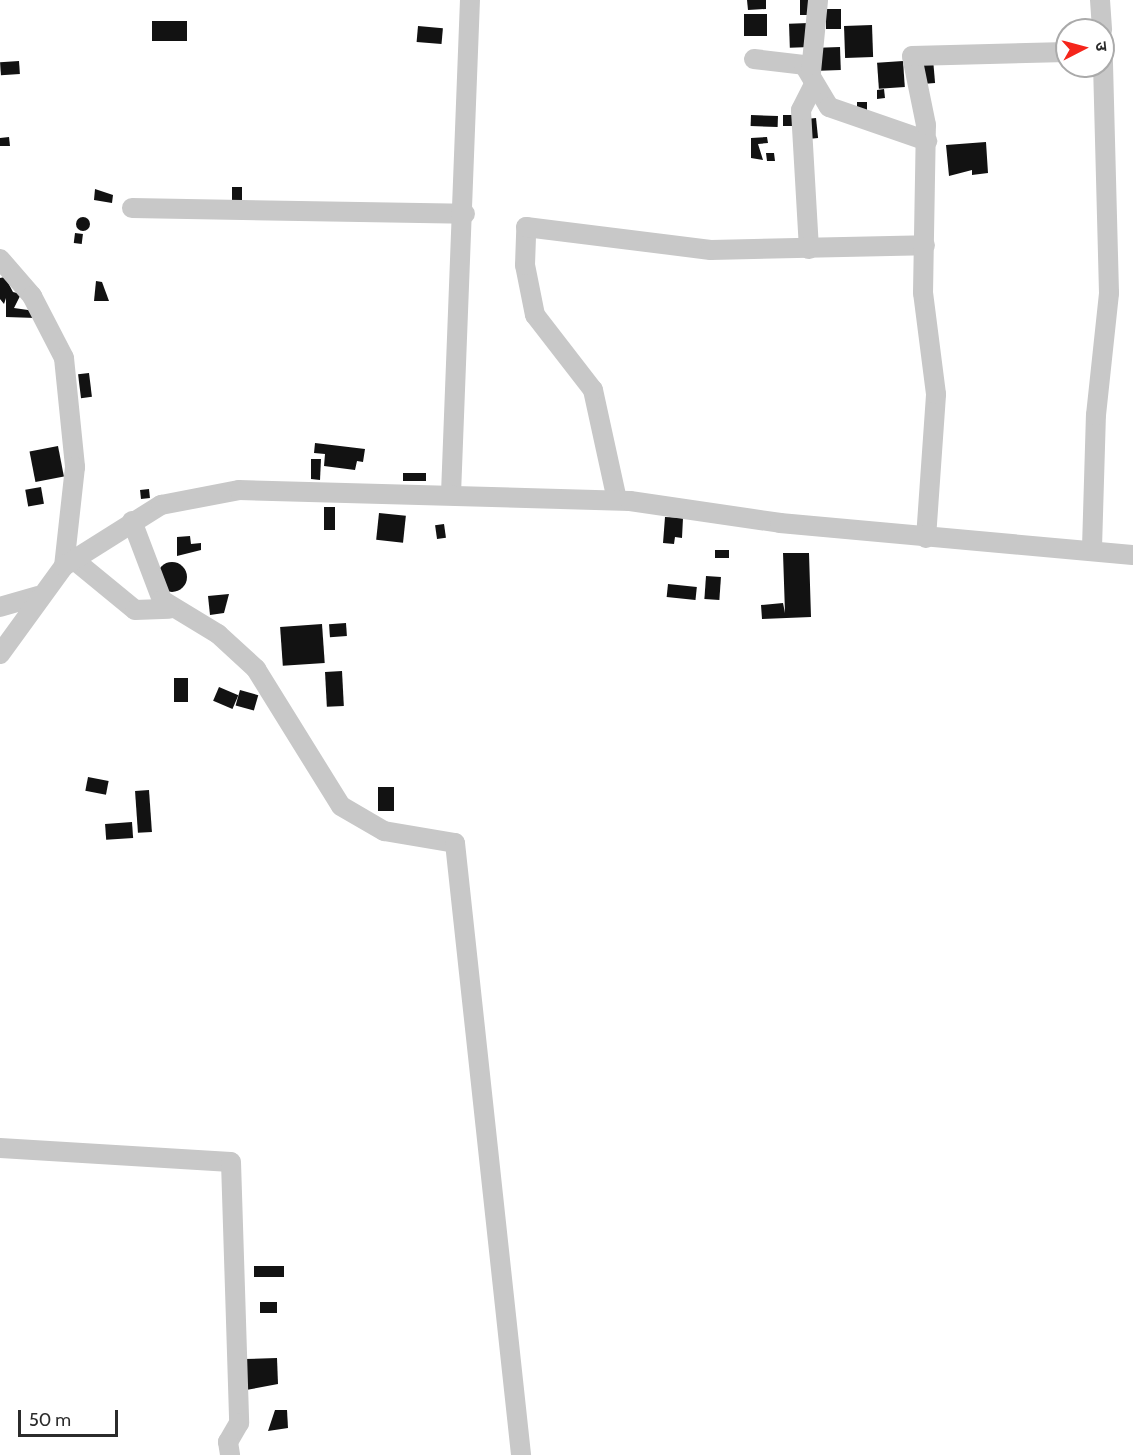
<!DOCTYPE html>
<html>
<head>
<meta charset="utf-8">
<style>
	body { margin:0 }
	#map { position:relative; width:1133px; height:1455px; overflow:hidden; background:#fff; font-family:Cabin,"Noto Sans Devanagari",sans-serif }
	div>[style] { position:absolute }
	.building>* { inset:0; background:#121212; transform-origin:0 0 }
	.round { border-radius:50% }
	.minor>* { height:20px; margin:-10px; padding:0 10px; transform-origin:10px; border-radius:10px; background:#c8c8c8 }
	span { translate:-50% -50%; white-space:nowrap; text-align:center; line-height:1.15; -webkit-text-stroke:6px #fff; paint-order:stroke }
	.north { position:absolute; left:1055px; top:18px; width:60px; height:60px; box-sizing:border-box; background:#fff; border:2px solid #aaa; border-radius:50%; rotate:84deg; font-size:16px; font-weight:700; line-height:24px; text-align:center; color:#2b2b2b }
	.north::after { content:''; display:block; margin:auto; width:21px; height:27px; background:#f5251b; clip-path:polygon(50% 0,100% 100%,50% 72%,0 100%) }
	.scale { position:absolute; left:18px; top:1410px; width:100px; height:27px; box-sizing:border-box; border:3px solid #2b2b2b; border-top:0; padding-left:8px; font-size:18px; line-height:21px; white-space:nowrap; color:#2b2b2b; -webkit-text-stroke:4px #fff; paint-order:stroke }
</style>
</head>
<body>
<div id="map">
	<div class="building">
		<i style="clip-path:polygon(747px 0,766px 0,766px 9px,748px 10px)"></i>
		<i style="left:800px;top:0;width:11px;height:15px"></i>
		<i style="left:826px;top:9px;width:15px;height:20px"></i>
		<i style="left:744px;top:14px;width:23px;height:22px"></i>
		<i style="left:152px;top:21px;width:35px;height:20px"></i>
		<i style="left:809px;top:23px;width:24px;height:20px;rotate:88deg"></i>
		<i style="left:872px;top:25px;width:32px;height:28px;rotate:88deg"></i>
		<i style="left:418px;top:26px;width:25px;height:16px;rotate:5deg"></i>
		<i style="left:840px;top:47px;width:23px;height:28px;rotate:88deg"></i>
		<i style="left:933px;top:59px;width:24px;height:16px;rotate:85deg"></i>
		<i style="left:19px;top:61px;width:13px;height:19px;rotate:86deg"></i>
		<i style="left:903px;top:61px;width:26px;height:26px;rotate:86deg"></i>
		<i style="clip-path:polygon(884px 89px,885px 98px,877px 99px,877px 90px)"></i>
		<i style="left:857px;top:102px;width:10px;height:8px"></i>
		<i style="left:751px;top:115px;width:27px;height:11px;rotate:2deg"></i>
		<i style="left:783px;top:115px;width:18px;height:11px"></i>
		<i style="left:816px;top:118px;width:20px;height:10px;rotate:84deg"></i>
		<i style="clip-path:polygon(9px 137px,10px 146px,0 146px,0 138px)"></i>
		<i style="clip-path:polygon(767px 137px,768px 143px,758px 144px,763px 160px,751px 158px,751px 138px)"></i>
		<i style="clip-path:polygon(986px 142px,988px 173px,972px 175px,972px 170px,949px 176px,946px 145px)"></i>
		<i style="clip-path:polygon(766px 153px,774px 153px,775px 161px,767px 161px)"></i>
		<i style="left:232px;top:187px;width:10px;height:21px"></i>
		<i style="clip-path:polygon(95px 189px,113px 195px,112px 203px,94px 200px)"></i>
		<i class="round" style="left:76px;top:217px;width:14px;height:14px"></i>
		<i style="left:75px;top:233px;width:8px;height:10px;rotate:7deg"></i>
		<i style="clip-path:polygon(5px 277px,13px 292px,21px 294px,14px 308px,35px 311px,36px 318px,6px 317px,6px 298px,4px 304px,0 299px,0 278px)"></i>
		<i style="clip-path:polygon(96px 281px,102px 282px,109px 301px,94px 301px)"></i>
		<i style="left:89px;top:373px;width:24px;height:11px;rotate:83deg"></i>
		<i style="clip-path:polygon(315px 443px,365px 449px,363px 462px,357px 461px,355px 470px,324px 466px,325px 454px,314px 453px)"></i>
		<i style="left:58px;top:446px;width:31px;height:29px;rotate:79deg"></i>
		<i style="clip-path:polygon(311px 459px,321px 459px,320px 480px,311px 479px)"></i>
		<i style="left:403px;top:473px;width:23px;height:8px"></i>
		<i style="left:41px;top:487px;width:17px;height:16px;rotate:80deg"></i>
		<i style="left:149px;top:489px;width:9px;height:9px;rotate:84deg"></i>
		<i style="left:324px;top:507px;width:11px;height:23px"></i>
		<i style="left:379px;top:513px;width:27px;height:27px;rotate:6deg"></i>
		<i style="clip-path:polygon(665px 517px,683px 518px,682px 538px,675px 537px,674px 544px,663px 543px)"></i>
		<i style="left:444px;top:524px;width:14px;height:9px;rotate:82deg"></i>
		<i style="clip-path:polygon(190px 536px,191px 544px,201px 543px,201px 550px,177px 556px,177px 537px)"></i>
		<i style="left:715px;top:550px;width:14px;height:8px"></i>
		<i style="clip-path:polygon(783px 553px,809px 553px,811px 617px,762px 619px,761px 605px,783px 603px,785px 613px)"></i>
		<i class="round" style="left:157px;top:562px;width:30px;height:30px"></i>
		<i style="left:706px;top:576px;width:15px;height:23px;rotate:4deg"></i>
		<i style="left:668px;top:584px;width:29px;height:13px;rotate:6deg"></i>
		<i style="clip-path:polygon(229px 594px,224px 613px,210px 615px,208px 596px)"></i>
		<i style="left:346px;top:623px;width:13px;height:17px;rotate:86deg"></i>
		<i style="left:322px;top:624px;width:39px;height:42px;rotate:86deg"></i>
		<i style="left:342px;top:671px;width:35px;height:17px;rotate:87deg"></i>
		<i style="left:174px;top:678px;width:14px;height:24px"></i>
		<i style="left:219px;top:687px;width:21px;height:15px;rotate:23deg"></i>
		<i style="left:240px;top:690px;width:19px;height:16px;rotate:16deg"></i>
		<i style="left:88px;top:777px;width:21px;height:14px;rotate:11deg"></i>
		<i style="left:378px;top:787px;width:16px;height:24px"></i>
		<i style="left:149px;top:790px;width:42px;height:14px;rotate:86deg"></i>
		<i style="left:132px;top:822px;width:16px;height:27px;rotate:86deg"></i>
		<i style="left:254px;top:1266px;width:30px;height:11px"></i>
		<i style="left:260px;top:1302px;width:17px;height:11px"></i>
		<i style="clip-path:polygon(277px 1358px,278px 1384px,246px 1390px,245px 1359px)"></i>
		<i style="clip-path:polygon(275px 1410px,287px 1410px,288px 1428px,268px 1431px)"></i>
	</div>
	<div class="minor">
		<i style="left:1100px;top:0;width:30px;rotate:86deg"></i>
		<i style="left:754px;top:59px;width:50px;rotate:6.8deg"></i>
		<i style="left:804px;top:65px;width:49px;rotate:59.2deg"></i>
		<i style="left:829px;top:107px;width:104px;rotate:19.1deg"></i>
		<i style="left:811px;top:72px;width:72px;rotate:-84.4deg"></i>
		<i style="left:132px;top:208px;width:333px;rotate:1deg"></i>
		<i style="left:809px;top:249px;width:139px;rotate:-93.3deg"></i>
		<i style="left:801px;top:110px;width:29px;rotate:-63deg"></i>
		<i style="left:0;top:259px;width:49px;rotate:49.1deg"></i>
		<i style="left:32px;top:296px;width:70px;rotate:62.7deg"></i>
		<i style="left:64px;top:358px;width:110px;rotate:84.2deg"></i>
		<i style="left:75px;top:467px;width:100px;rotate:96.3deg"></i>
		<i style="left:451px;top:494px;width:494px;rotate:-87.8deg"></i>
		<i style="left:617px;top:500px;width:113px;rotate:-102.3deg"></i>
		<i style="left:593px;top:390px;width:95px;rotate:-127.7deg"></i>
		<i style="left:535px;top:315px;width:51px;rotate:-101.3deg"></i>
		<i style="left:525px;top:265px;width:38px;rotate:-88deg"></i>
		<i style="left:526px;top:227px;width:186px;rotate:7.1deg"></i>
		<i style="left:711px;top:250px;width:214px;rotate:-1.3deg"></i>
		<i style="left:132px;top:521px;width:85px;rotate:69.2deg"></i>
		<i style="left:162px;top:600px;width:66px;rotate:31.3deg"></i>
		<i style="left:218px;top:634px;width:52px;rotate:42.6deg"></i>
		<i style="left:256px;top:669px;width:161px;rotate:58.2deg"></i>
		<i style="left:341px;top:806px;width:50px;rotate:30.2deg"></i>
		<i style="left:384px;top:831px;width:72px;rotate:9.6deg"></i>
		<i style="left:455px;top:843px;width:616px;rotate:83.84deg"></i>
		<i style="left:926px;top:538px;width:144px;rotate:-86deg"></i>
		<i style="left:936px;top:394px;width:102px;rotate:-97.3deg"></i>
		<i style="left:923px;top:293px;width:168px;rotate:-89deg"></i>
		<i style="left:926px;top:125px;width:70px;rotate:-101.5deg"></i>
		<i style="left:912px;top:56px;width:155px;rotate:-1.5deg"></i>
		<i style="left:1092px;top:548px;width:133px;rotate:-88.3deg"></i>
		<i style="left:1096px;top:415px;width:123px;rotate:-83.9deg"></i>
		<i style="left:1109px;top:293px;width:236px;rotate:-91.5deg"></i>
		<i style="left:73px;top:559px;width:80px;rotate:39.4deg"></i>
		<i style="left:135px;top:610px;width:34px;rotate:-2deg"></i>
		<i style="left:0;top:607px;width:40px;rotate:-16deg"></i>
		<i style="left:0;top:654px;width:109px;rotate:-54deg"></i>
		<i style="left:64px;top:566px;width:115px;rotate:-32.2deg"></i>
		<i style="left:161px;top:505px;width:79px;rotate:-10.9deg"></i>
		<i style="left:239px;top:490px;width:391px;rotate:1.6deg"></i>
		<i style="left:630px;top:501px;width:152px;rotate:8.3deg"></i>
		<i style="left:780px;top:523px;width:354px;rotate:5.2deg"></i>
		<i style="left:0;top:1148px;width:231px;rotate:3.5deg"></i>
		<i style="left:231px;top:1162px;width:261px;rotate:88.2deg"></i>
		<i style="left:239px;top:1423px;width:22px;rotate:120deg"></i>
		<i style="left:228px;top:1442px;width:13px;rotate:81deg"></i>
	</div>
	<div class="north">उ</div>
	<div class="scale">50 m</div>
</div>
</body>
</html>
